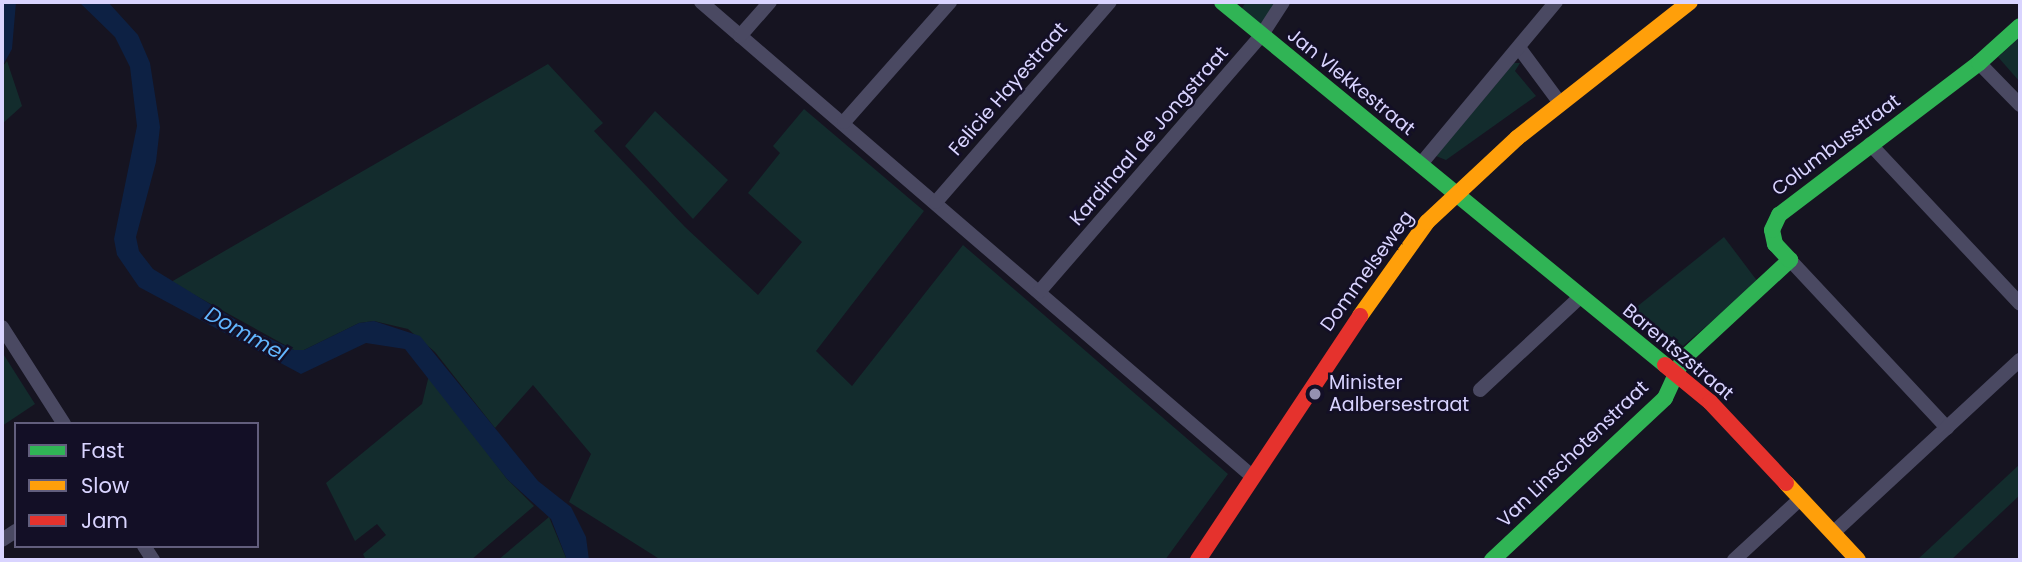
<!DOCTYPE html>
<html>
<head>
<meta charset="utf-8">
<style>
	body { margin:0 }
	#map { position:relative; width:2022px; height:562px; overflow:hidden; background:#161421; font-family:Poppins,sans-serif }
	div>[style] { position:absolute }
	.green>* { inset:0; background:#132c2d }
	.water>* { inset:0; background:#0d2144 }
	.street>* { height:14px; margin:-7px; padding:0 7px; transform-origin:7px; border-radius:7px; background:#4a4962 }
	.fast>* { height:16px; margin:-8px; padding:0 8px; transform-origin:8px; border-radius:8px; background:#30b455 }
	.slow>* { height:16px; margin:-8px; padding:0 8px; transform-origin:8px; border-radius:8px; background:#ff9f0a }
	.jam>* { height:16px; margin:-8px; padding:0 8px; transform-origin:8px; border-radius:8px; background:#e5322d }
	.dots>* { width:19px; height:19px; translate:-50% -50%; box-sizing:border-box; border:4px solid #130f26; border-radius:50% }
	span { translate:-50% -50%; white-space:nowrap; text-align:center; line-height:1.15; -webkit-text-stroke:5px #130f26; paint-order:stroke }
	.street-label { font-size:19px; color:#d9d4ff }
	.poi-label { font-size:19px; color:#d9d4ff }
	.left { translate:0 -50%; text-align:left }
	.water-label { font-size:21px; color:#62b6ff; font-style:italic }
	.frame { position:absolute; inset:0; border:4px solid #d9d4ff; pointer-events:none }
	.legend { position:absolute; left:14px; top:422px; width:245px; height:126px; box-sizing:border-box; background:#130f26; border:2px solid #625e7d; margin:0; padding:9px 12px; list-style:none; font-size:21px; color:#d9d4ff }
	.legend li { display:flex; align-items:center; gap:14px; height:35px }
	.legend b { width:35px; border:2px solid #625e7d }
</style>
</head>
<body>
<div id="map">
	<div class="green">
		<i style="clip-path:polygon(1246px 2px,1276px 2px,1261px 25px,1240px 11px)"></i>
		<i style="clip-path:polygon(2020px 37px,2020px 82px,1998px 57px)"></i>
		<i style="clip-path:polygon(7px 61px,22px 106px,2px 124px,2px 67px)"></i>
		<i style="clip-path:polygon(1514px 63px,1520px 63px,1515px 71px,1536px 96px,1446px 160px,1436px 156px)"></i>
		<i style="clip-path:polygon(548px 64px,603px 123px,594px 131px,685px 227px,758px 295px,802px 242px,748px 193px,780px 153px,773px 146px,804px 109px,924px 211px,816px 351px,852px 386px,963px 245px,1228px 474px,1165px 560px,661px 560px,569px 502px,591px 454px,533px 385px,495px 428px,435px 352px,408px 329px,374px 321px,359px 323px,304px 350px,294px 350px,171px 282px)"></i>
		<i style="clip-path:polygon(655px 111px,728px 180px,693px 219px,625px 146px)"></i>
		<i style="clip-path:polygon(1724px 237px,1758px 282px,1683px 346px,1634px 309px)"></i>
		<i style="clip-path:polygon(2px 352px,35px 404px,2px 426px)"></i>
		<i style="clip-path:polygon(429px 375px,507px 479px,534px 506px,471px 560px,366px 560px,363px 554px,386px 535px,377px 524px,355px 541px,326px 483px,422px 404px)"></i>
		<i style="clip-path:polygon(2020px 464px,2020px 495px,1951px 560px,1917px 560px)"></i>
		<i style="clip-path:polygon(549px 517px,567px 560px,498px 560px)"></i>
	</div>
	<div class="water">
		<i style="clip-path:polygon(2px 2px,16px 2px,12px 49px,2px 67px)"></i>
		<i style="clip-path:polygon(79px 2px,108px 2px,138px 35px,150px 63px,160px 127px,156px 162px,136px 237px,139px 251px,153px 269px,254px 331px,294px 350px,304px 350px,359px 323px,374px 321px,420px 336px,538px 481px,571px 507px,586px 537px,589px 560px,567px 560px,551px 519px,507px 479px,405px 349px,366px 343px,301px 374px,139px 287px,117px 255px,114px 239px,137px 126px,130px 67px,115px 37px)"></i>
	</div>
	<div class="street">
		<i style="left:701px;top:2px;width:728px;rotate:40.71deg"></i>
		<i style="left:740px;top:36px;width:45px;rotate:-48.6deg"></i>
		<i style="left:1520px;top:49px;width:67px;rotate:53.5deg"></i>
		<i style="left:1979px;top:63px;width:59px;rotate:45.7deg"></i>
		<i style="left:844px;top:122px;width:160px;rotate:-48.5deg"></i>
		<i style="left:1870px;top:144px;width:219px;rotate:46.8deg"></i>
		<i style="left:1420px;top:165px;width:212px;rotate:-50.2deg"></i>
		<i style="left:936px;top:202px;width:265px;rotate:-49deg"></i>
		<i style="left:1790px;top:260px;width:230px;rotate:46.9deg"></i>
		<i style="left:1039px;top:292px;width:339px;rotate:-49.1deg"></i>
		<i style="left:1261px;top:36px;width:40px;rotate:-57.1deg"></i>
		<i style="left:2px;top:327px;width:115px;rotate:57.4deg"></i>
		<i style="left:1480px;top:390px;width:135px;rotate:-42.9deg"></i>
		<i style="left:1833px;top:533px;width:255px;rotate:-42.8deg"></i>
		<i style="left:2px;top:540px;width:17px;rotate:-33deg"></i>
		<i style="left:144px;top:546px;width:17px;rotate:57deg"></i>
		<i style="left:1734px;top:560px;width:90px;rotate:-42.7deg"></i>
	</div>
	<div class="fast">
		<i style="left:1222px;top:2px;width:573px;rotate:39.33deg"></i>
		<i style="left:1492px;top:560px;width:237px;rotate:-43.1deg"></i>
		<i style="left:1665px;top:398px;width:43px;rotate:-65.2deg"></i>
		<i style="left:1683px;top:359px;width:146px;rotate:-42.8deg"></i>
		<i style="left:1790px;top:260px;width:22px;rotate:-133deg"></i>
		<i style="left:1775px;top:244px;width:14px;rotate:-102deg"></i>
		<i style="left:1772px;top:230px;width:17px;rotate:-65deg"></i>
		<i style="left:1779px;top:215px;width:251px;rotate:-37.2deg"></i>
		<i style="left:1979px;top:63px;width:55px;rotate:-42.1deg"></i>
	</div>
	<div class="slow">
		<i style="left:1360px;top:316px;width:115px;rotate:-54.5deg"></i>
		<i style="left:1427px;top:222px;width:123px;rotate:-43deg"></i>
		<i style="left:1517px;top:138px;width:220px;rotate:-38.2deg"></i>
		<i style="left:1786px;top:483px;width:105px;rotate:46.9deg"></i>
	</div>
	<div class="jam">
		<i style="left:1665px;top:365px;width:58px;rotate:39.4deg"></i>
		<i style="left:1710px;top:402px;width:111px;rotate:46.8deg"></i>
		<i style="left:1198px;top:560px;width:293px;rotate:-56.4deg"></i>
	</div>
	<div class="dots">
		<i style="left:1315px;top:394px;background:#9591b1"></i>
	</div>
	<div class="street-label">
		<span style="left:1351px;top:82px;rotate:39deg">Jan Vlekkestraat</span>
		<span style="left:1008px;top:89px;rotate:-49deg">Felicie Hayestraat</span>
		<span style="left:1149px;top:136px;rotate:-49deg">Kardinaal de Jongstraat</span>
		<span style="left:1836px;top:145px;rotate:-37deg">Columbusstraat</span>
		<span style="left:1367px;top:271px;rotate:-54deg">Dommelseweg</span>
		<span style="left:1678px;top:352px;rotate:40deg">Barentszstraat</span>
		<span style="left:1573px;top:454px;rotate:-44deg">Van Linschotenstraat</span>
	</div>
	<div class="poi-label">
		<span class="left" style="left:1329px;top:394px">Minister<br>Aalbersestraat</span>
	</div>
	<div class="water-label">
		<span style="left:246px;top:334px;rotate:29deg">Dommel</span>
	</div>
	<div class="frame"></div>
	<ul class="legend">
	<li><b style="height:9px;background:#30b455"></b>Fast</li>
	<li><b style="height:9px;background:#ff9f0a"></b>Slow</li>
	<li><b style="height:9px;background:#e5322d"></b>Jam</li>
	</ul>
</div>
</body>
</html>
